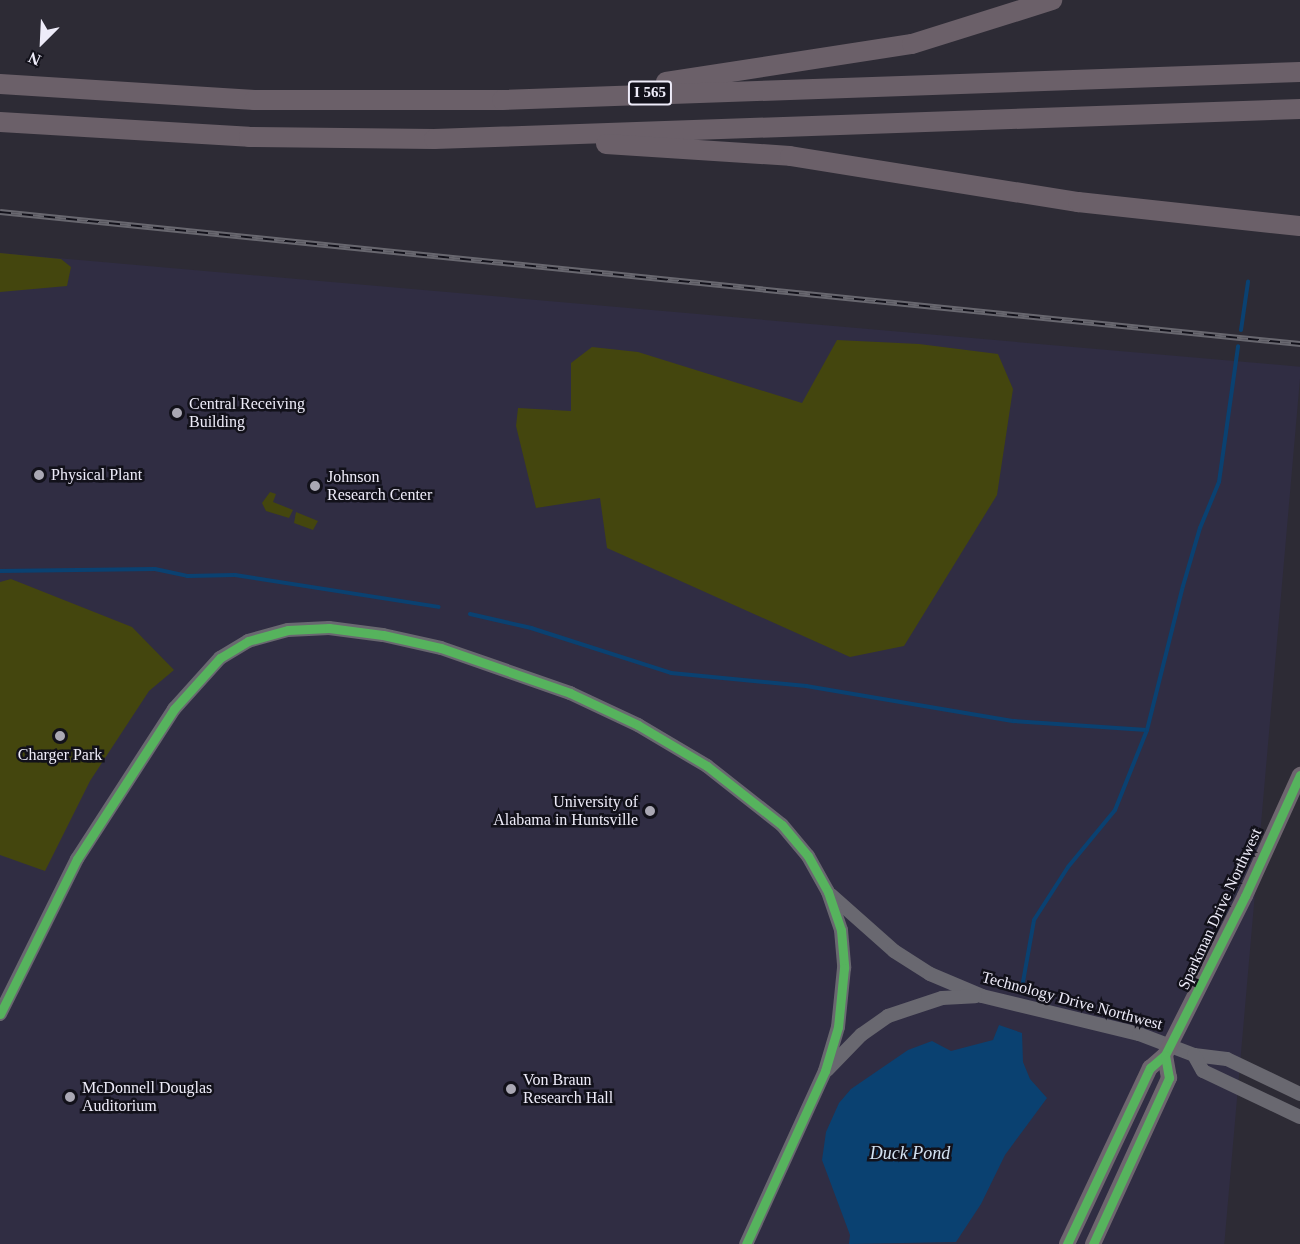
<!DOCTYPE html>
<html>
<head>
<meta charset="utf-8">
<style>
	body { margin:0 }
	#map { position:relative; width:1300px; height:1244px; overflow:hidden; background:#2d2b35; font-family:Georgia,serif }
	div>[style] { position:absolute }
	.built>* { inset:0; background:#302d43; transform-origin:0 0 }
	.green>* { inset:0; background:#44460e }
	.water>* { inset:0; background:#0a4171 }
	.stream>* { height:4px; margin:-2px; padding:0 2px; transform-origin:2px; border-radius:2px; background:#0a4171 }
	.minor>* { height:14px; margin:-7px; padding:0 7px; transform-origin:7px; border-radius:7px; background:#696870 }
	.major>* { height:16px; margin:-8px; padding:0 8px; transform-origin:8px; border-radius:8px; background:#6e666f }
	.highway>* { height:20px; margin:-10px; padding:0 10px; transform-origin:10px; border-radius:10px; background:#6b6069 }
	.rail>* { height:6px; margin-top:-3px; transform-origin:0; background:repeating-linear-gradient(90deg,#12111a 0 11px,#68676f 0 22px); box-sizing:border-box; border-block:2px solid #68676f }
	.cycleway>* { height:9px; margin:-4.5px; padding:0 4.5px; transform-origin:4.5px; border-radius:4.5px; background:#56b35d }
	.dots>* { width:16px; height:16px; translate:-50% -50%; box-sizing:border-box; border:3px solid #12111a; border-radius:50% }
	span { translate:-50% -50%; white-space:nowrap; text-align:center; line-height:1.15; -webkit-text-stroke:5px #12111a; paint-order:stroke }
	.shield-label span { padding:2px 4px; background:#12111a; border:2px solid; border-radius:4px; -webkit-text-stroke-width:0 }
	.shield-label { font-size:15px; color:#eeecf9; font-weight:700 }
	.poi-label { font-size:16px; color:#eeecf9 }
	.left { translate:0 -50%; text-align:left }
	.right { translate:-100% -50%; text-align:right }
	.street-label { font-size:16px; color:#eeecf9 }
	.water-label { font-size:18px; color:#d3e2f2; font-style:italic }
	.north { position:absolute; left:12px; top:12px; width:60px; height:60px; -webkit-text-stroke:4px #12111a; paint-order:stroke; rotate:204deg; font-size:16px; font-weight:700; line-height:24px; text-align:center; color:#eeecf9 }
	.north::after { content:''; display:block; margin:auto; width:21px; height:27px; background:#eeecf9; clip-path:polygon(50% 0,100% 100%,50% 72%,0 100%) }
</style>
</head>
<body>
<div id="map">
	<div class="built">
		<i style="left:0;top:253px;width:1306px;height:991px;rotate:5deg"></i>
	</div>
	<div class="green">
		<i style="clip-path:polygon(0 253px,61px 259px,71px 267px,67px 286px,0 292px)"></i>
		<i style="clip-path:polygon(837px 340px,919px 344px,998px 354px,1013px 389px,997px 495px,904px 646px,850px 657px,607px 548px,600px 498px,536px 508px,516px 426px,518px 408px,571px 411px,571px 363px,592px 347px,638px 352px,802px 403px)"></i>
		<i style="clip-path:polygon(270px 492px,276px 494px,273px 502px,293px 510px,289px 518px,266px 511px,262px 503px)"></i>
		<i style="clip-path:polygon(296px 512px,318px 521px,313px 530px,294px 523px)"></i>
		<i style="clip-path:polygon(11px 579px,132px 627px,174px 670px,149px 691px,90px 781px,45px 871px,0 855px,0 582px)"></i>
	</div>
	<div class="water">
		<i style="clip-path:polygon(999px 1025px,1022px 1033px,1023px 1062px,1030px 1079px,1047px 1098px,1005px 1155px,981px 1204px,956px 1242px,849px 1244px,850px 1235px,822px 1160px,826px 1132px,839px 1103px,851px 1089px,908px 1050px,932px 1041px,951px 1051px,993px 1040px)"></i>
	</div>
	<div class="stream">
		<i style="left:1241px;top:330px;width:49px;rotate:-81.7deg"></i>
		<i style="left:0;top:571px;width:155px;rotate:-0.7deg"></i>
		<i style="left:155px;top:569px;width:33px;rotate:12deg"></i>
		<i style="left:187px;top:576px;width:48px;rotate:-1.2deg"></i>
		<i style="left:235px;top:575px;width:206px;rotate:8.9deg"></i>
		<i style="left:470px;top:614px;width:63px;rotate:12.9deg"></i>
		<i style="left:531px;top:628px;width:147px;rotate:17.8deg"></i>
		<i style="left:671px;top:673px;width:136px;rotate:5.5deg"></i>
		<i style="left:806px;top:686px;width:211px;rotate:9.6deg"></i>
		<i style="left:1014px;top:721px;width:133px;rotate:3.9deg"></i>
		<i style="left:1023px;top:982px;width:63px;rotate:-79.9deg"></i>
		<i style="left:1034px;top:920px;width:63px;rotate:-57.3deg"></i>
		<i style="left:1068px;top:867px;width:74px;rotate:-50.5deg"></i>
		<i style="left:1115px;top:810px;width:86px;rotate:-68.2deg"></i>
		<i style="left:1147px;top:730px;width:148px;rotate:-76deg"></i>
		<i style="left:1183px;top:586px;width:60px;rotate:-73.7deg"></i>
		<i style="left:1200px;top:528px;width:50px;rotate:-67.6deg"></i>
		<i style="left:1219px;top:482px;width:137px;rotate:-82deg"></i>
	</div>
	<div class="minor">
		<i style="left:831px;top:895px;width:84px;rotate:41.6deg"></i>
		<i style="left:894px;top:951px;width:43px;rotate:32.6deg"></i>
		<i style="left:930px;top:974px;width:56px;rotate:22.9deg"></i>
		<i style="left:982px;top:996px;width:162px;rotate:13.6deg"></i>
		<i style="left:1139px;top:1034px;width:59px;rotate:20.9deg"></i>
		<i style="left:1194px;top:1055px;width:33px;rotate:7deg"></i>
		<i style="left:1227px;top:1059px;width:81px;rotate:25.6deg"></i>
		<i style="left:0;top:1014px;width:173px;rotate:-63.6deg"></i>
		<i style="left:77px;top:859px;width:179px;rotate:-57.1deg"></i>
		<i style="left:174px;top:709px;width:69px;rotate:-48deg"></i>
		<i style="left:220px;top:658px;width:33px;rotate:-31deg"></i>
		<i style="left:248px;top:641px;width:41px;rotate:-15.4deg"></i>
		<i style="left:288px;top:630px;width:41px;rotate:-2.8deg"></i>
		<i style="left:329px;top:628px;width:54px;rotate:7.4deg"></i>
		<i style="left:383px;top:635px;width:59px;rotate:12.6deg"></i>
		<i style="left:441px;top:648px;width:137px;rotate:19.2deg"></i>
		<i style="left:570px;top:693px;width:75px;rotate:25.2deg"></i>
		<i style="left:638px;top:725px;width:80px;rotate:30.7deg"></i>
		<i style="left:707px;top:766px;width:95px;rotate:38.2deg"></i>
		<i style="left:782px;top:825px;width:40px;rotate:50deg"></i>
		<i style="left:808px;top:856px;width:41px;rotate:60.9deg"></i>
		<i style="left:828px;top:892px;width:40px;rotate:71.1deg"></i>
		<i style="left:841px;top:930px;width:38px;rotate:85deg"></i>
		<i style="left:844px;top:968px;width:59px;rotate:95.8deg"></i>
		<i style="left:838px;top:1027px;width:46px;rotate:106.5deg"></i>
		<i style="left:825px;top:1071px;width:190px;rotate:114.5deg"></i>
		<i style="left:1194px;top:1055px;width:18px;rotate:61deg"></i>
		<i style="left:1203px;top:1071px;width:107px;rotate:25.4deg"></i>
		<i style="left:827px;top:1070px;width:49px;rotate:-45.8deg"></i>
		<i style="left:861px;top:1035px;width:33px;rotate:-35deg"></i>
		<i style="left:888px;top:1016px;width:57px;rotate:-18.4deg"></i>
		<i style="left:942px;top:998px;width:33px;rotate:-3deg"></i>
	</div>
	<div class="major">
		<i style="left:1067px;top:1244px;width:195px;rotate:-64.8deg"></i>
		<i style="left:1150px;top:1068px;width:20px;rotate:-41deg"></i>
		<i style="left:1165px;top:1055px;width:178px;rotate:-63.3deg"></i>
		<i style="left:1245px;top:896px;width:133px;rotate:-65.6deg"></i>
		<i style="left:1093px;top:1244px;width:183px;rotate:-65.4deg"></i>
		<i style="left:1169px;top:1078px;width:23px;rotate:-100deg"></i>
	</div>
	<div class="highway">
		<i style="left:666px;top:82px;width:249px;rotate:-8.8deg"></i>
		<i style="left:912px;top:44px;width:147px;rotate:-17.4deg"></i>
		<i style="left:0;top:84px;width:255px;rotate:3.6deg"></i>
		<i style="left:254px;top:100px;width:248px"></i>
		<i style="left:502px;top:100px;width:798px;rotate:-2.01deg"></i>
		<i style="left:0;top:122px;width:249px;rotate:3.4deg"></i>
		<i style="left:249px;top:137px;width:185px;rotate:0.6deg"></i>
		<i style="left:434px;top:139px;width:867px;rotate:-1.98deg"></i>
		<i style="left:606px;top:144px;width:184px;rotate:3.7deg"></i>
		<i style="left:790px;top:156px;width:292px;rotate:9.1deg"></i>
		<i style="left:1078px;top:202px;width:223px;rotate:6.2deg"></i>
	</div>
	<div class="rail">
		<i style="left:0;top:212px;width:1307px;rotate:5.8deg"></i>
	</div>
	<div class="cycleway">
		<i style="left:0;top:1014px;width:173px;rotate:-63.6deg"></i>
		<i style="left:77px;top:859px;width:179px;rotate:-57.1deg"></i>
		<i style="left:174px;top:709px;width:69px;rotate:-48deg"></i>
		<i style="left:220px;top:658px;width:33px;rotate:-31deg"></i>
		<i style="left:248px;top:641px;width:41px;rotate:-15.4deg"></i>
		<i style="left:288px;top:630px;width:41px;rotate:-2.8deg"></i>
		<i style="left:329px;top:628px;width:54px;rotate:7.4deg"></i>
		<i style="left:383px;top:635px;width:59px;rotate:12.6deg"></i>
		<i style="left:441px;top:648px;width:137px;rotate:19.2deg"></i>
		<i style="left:570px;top:693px;width:75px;rotate:25.2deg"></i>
		<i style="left:638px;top:725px;width:80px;rotate:30.7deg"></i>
		<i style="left:707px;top:766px;width:95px;rotate:38.2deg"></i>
		<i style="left:782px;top:825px;width:40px;rotate:50deg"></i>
		<i style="left:808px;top:856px;width:41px;rotate:60.9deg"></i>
		<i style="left:828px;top:892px;width:40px;rotate:71.1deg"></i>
		<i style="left:841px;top:930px;width:38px;rotate:85deg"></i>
		<i style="left:844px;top:968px;width:59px;rotate:95.8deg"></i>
		<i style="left:838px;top:1027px;width:46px;rotate:106.5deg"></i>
		<i style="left:825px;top:1071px;width:190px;rotate:114.5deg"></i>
		<i style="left:1067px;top:1244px;width:195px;rotate:-64.8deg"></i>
		<i style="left:1150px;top:1068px;width:20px;rotate:-41deg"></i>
		<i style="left:1165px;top:1055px;width:178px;rotate:-63.3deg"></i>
		<i style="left:1245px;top:896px;width:133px;rotate:-65.6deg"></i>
		<i style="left:1093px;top:1244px;width:183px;rotate:-65.4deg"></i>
		<i style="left:1169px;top:1078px;width:23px;rotate:-100deg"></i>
	</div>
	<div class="dots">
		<i style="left:177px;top:413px;background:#aaa8b4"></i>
		<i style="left:39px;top:475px;background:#aaa8b4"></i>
		<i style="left:315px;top:486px;background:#aaa8b4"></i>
		<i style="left:60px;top:736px;background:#aaa8b4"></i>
		<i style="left:650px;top:811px;background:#aaa8b4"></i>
		<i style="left:511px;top:1089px;background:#aaa8b4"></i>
		<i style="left:70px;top:1097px;background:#aaa8b4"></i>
	</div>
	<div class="shield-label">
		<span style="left:650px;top:93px">I 565</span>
	</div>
	<div class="poi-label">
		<span class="left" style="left:189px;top:413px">Central Receiving<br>Building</span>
		<span class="left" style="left:51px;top:475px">Physical Plant</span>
		<span class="left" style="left:327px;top:486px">Johnson<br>Research Center</span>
		<span style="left:60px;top:755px">Charger Park</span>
		<span class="right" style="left:638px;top:811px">University of<br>Alabama in Huntsville</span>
		<span class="left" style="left:523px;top:1089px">Von Braun<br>Research Hall</span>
		<span class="left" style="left:82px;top:1097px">McDonnell Douglas<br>Auditorium</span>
	</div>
	<div class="street-label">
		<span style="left:1220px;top:909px;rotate:-65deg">Sparkman Drive Northwest</span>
		<span style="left:1072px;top:1001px;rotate:15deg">Technology Drive Northwest</span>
	</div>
	<div class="water-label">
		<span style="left:910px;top:1153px">Duck Pond</span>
	</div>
	<div class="north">N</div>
</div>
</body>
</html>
